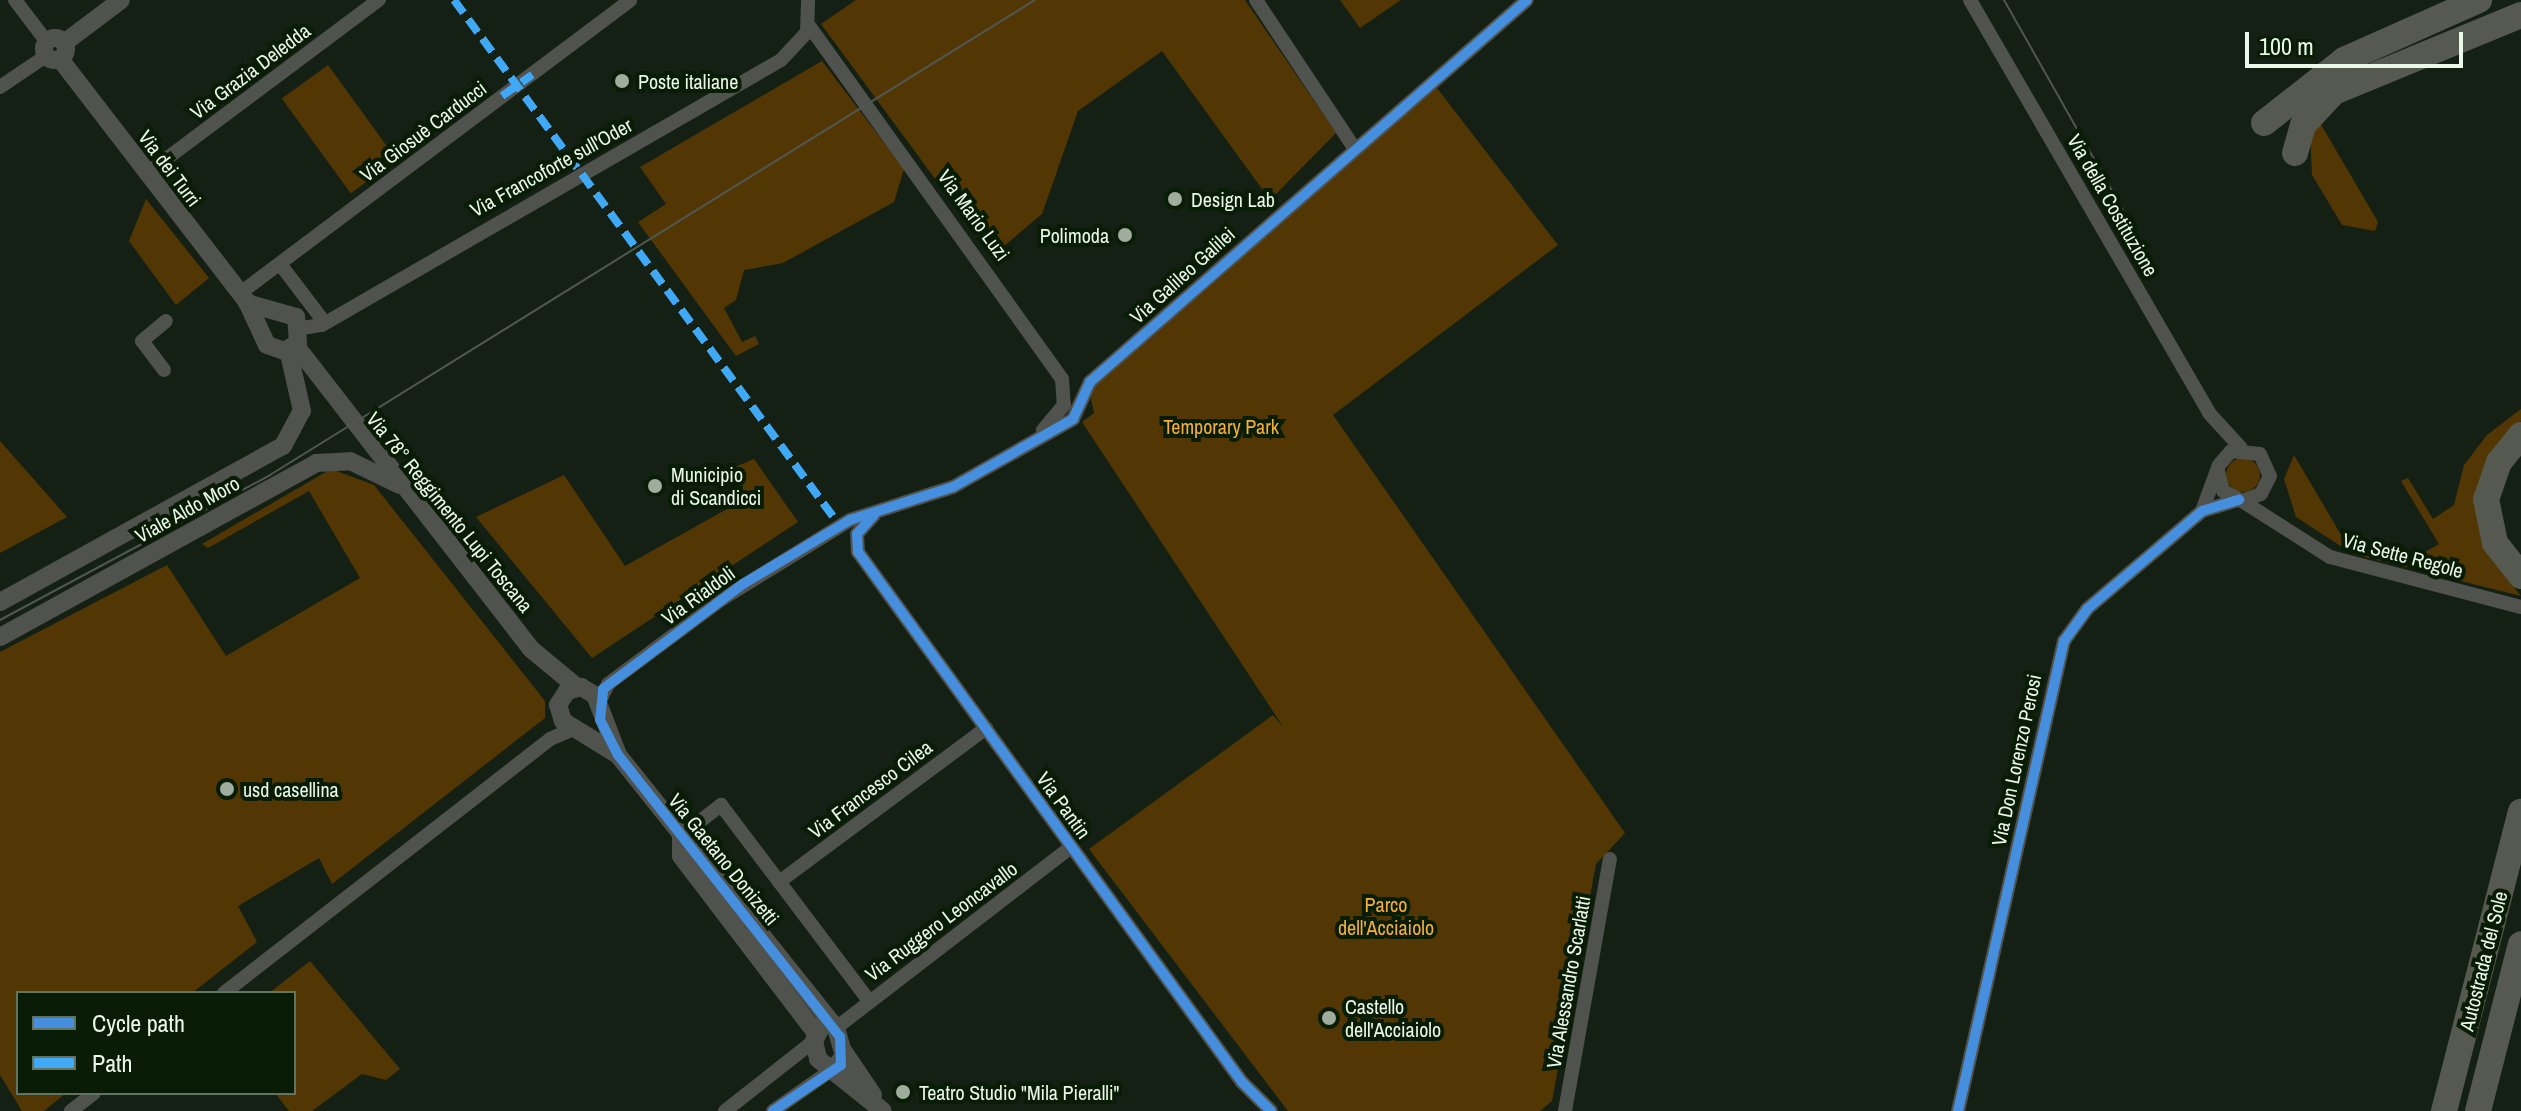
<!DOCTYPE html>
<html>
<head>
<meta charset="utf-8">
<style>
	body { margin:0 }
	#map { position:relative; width:2521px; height:1111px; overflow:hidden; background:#152014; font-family:"Archivo Narrow",sans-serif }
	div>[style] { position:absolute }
	.green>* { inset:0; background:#523704; transform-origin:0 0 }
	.round { border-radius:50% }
	.minor>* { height:14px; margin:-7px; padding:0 7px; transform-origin:7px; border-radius:7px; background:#50524d }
	.tertiary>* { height:18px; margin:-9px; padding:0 9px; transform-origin:9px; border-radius:9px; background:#50524d }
	.tertiary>.ring { margin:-9px; padding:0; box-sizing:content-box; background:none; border:18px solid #50524d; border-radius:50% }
	.motorway>* { height:26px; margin:-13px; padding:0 13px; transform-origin:13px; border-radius:13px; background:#555950 }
	.tram>* { height:2px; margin:-1px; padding:0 1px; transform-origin:1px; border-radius:1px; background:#515750 }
	.quiet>* { height:8px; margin-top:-4px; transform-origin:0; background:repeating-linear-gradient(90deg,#3fa9f5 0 16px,transparent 0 24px) }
	.cycleway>* { height:10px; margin:-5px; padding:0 5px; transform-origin:5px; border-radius:5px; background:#468fdf }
	.dots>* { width:22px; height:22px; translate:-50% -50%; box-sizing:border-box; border:4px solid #081c06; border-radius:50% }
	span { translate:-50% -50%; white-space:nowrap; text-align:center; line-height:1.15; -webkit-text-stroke:8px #081c06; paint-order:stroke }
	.street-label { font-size:20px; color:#eaf8e9 }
	.poi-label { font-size:20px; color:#eaf8e9 }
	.left { translate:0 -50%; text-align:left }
	.right { translate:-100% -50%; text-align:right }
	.park-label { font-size:20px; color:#f6af3c }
	.legend { position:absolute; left:16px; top:991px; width:280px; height:104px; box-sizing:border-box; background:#081c06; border:2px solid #627461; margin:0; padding:10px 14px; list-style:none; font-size:24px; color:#eaf8e9 }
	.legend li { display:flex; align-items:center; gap:16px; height:40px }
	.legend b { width:40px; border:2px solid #627461 }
	.scale { position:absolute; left:2245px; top:32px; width:218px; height:36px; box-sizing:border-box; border:4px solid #eaf8e9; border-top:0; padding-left:10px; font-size:24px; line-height:28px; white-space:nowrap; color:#eaf8e9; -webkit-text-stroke:6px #081c06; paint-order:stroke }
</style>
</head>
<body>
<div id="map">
	<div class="green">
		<i style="clip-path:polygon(856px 0,1245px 0,1336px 133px,1270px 200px,1162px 51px,1078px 111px,1042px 214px,992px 256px,821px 24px)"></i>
		<i style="clip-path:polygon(1340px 0,1401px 0,1360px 28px)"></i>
		<i style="clip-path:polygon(822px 61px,904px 169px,894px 202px,783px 263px,744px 270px,736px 300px,724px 308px,742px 342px,755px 336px,759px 344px,736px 356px,638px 222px,666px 204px,640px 167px)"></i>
		<i style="left:328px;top:65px;width:117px;height:57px;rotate:54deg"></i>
		<i style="clip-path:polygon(1433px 83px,1558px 245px,1333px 415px,1625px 833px,1596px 864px,1552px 1101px,1540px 1111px,1288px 1111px,1089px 849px,1273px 715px,1284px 728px,1082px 422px,1094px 413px,1089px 389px)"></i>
		<i style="clip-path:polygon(2319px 121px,2378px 222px,2375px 231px,2342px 225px,2312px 175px,2310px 133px)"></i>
		<i style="clip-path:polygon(146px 199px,209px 278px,176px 305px,129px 241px)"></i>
		<i style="clip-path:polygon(2521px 409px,2521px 421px,2496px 451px,2488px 555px,2521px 596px,2353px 554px,2296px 517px,2284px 479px,2294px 455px,2347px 545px,2420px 555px,2439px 544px,2401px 481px,2408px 478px,2433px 519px,2454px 505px,2464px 465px,2487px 435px)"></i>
		<i style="clip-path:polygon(0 441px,67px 517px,0 553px)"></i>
		<i class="round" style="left:2226px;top:458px;width:34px;height:34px"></i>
		<i style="clip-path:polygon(754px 459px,798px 522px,592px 658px,476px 517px,564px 475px,625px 566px,745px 499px,728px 470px)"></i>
		<i style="clip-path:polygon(331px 469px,374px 485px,545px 701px,545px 718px,332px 884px,319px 858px,238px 906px,257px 942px,192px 993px,18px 993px,18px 1093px,66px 1093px,44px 1111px,22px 1111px,0 1075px,0 652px,167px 565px,226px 656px,360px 578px,309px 491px,208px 548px,202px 544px)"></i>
		<i style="clip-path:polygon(310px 961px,400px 1069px,386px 1080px,362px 1074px,312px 1111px,289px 1111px,275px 1093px,294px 1093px,294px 993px,269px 993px)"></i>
	</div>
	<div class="minor">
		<i style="left:15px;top:0;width:53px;rotate:52.7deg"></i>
		<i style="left:1256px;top:0;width:175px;rotate:56.4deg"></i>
		<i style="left:1970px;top:0;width:477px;rotate:59.9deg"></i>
		<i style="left:2209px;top:413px;width:47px;rotate:47.6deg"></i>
		<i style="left:810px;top:27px;width:433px;rotate:54.4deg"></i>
		<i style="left:1062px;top:379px;width:26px;rotate:86deg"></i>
		<i style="left:1064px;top:405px;width:33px;rotate:130deg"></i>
		<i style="left:0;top:87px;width:55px;rotate:-34deg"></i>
		<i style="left:146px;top:174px;width:291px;rotate:-36.8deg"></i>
		<i style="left:280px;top:264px;width:74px;rotate:52.7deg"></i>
		<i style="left:239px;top:294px;width:489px;rotate:-36.9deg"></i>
		<i style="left:302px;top:328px;width:20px;rotate:-9deg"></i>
		<i style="left:322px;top:325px;width:530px;rotate:-30deg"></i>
		<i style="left:781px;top:60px;width:38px;rotate:-47deg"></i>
		<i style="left:807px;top:32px;width:32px;rotate:-88deg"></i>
		<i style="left:164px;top:370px;width:36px;rotate:-127deg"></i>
		<i style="left:142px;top:341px;width:31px;rotate:-40deg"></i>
		<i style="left:2242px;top:501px;width:104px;rotate:32.5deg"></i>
		<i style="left:2330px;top:557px;width:197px;rotate:14.7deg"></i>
		<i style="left:2202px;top:511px;width:49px;rotate:-69.7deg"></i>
		<i style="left:2219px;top:465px;width:18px;rotate:-49deg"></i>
		<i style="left:2231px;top:451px;width:29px;rotate:6deg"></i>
		<i style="left:2260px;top:454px;width:24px;rotate:66deg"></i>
		<i style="left:2270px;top:476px;width:20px;rotate:117deg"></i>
		<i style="left:2261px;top:494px;width:20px;rotate:160deg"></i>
		<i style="left:2242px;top:501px;width:21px;rotate:-152deg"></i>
		<i style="left:2223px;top:491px;width:21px;rotate:-104deg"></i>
		<i style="left:874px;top:515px;width:25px;rotate:132deg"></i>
		<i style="left:857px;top:534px;width:18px;rotate:87deg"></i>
		<i style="left:858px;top:552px;width:654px;rotate:54.08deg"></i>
		<i style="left:1242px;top:1082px;width:41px;rotate:45deg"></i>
		<i style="left:599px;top:702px;width:20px;rotate:-63deg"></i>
		<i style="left:608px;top:684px;width:142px;rotate:-36.7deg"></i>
		<i style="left:722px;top:599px;width:150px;rotate:-31.7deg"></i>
		<i style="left:850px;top:520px;width:108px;rotate:-17.8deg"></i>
		<i style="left:953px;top:487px;width:138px;rotate:-29.5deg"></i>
		<i style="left:1073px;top:419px;width:41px;rotate:-65.3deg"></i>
		<i style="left:1090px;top:382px;width:580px;rotate:-41.16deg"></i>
		<i style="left:681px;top:836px;width:51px;rotate:-37.8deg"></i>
		<i style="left:721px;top:805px;width:246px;rotate:52.9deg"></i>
		<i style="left:779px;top:882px;width:258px;rotate:-36.6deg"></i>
		<i style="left:224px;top:993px;width:413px;rotate:-37.9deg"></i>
		<i style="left:550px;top:739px;width:28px;rotate:-23deg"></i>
		<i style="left:836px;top:1028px;width:298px;rotate:-37.6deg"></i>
		<i style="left:71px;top:1111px;width:29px;rotate:-38deg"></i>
		<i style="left:725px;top:1111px;width:113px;rotate:-38.2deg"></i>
		<i style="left:773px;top:1111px;width:73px;rotate:-35deg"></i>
		<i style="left:1565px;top:1111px;width:256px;rotate:-79.9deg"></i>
		<i style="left:1958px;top:1111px;width:482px;rotate:-77.3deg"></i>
		<i style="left:2064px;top:641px;width:39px;rotate:-54deg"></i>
		<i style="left:2087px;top:609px;width:151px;rotate:-40.4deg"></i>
		<i style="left:2202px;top:511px;width:39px;rotate:-17deg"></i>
	</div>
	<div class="tertiary">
		<i class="ring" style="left:44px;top:38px;width:4px;height:4px"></i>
		<i style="left:64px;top:43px;width:71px;rotate:-37deg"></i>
		<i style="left:60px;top:59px;width:307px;rotate:52.4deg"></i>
		<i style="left:247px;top:302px;width:47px;rotate:65.1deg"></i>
		<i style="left:267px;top:345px;width:18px;rotate:19deg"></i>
		<i style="left:284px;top:351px;width:16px;rotate:-30deg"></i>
		<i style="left:298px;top:343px;width:26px;rotate:-94deg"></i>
		<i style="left:296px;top:317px;width:51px;rotate:-164.1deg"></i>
		<i style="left:296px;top:346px;width:383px;rotate:52.2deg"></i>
		<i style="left:531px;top:649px;width:60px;rotate:39.6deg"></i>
		<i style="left:0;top:602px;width:323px;rotate:-28.9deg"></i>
		<i style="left:283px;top:446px;width:40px;rotate:-62deg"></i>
		<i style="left:302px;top:411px;width:54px;rotate:-102.8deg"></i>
		<i style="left:0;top:637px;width:361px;rotate:-28.8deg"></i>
		<i style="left:316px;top:463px;width:34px;rotate:-3deg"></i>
		<i style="left:350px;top:461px;width:55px;rotate:25.6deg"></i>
		<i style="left:618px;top:755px;width:65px;rotate:-148.3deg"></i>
		<i style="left:563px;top:721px;width:17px;rotate:-107deg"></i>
		<i style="left:558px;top:705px;width:17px;rotate:-57deg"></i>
		<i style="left:567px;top:691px;width:15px;rotate:-16deg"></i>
		<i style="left:581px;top:687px;width:16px;rotate:30deg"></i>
		<i style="left:595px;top:695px;width:64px;rotate:69deg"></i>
		<i style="left:618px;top:755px;width:349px;rotate:51.4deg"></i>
		<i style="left:836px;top:1028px;width:29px;rotate:74deg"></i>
		<i style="left:844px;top:1056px;width:17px;rotate:130deg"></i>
		<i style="left:681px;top:836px;width:20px;rotate:90deg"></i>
		<i style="left:681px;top:856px;width:223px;rotate:52.7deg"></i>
		<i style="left:823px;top:1024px;width:19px;rotate:118deg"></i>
		<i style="left:814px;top:1041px;width:18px;rotate:77deg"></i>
		<i style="left:818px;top:1059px;width:83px;rotate:38.7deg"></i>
		<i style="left:844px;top:1052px;width:52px;rotate:56deg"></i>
	</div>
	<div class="motorway">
		<i style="left:2264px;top:123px;width:102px;rotate:-38.2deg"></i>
		<i style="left:2344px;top:60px;width:148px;rotate:-24deg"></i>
		<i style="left:2295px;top:153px;width:29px;rotate:-74deg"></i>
		<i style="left:2303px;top:125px;width:45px;rotate:-46.8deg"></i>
		<i style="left:2334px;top:92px;width:202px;rotate:-22.4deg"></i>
		<i style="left:2521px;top:435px;width:35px;rotate:129deg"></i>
		<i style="left:2499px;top:462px;width:39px;rotate:109deg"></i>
		<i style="left:2486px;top:499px;width:45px;rotate:78.4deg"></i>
		<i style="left:2495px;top:543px;width:42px;rotate:51.8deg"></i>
		<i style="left:2444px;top:1111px;width:309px;rotate:-75.6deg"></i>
		<i style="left:2478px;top:1111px;width:172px;rotate:-75.6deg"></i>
	</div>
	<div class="tram">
		<i style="left:2004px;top:0;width:268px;rotate:60.5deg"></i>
		<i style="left:0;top:620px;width:306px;rotate:-28.2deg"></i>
		<i style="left:270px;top:475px;width:900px;rotate:-31.84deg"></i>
	</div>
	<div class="quiet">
		<i style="left:454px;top:0;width:652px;rotate:53.73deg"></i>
		<i style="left:502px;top:96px;width:37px;rotate:-35deg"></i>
	</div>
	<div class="cycleway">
		<i style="left:874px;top:515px;width:25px;rotate:132deg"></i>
		<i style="left:857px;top:534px;width:18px;rotate:87deg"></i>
		<i style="left:858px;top:552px;width:654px;rotate:54.08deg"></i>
		<i style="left:1242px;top:1082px;width:41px;rotate:45deg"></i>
		<i style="left:773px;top:1111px;width:82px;rotate:-34.1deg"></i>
		<i style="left:841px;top:1065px;width:28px;rotate:-92deg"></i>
		<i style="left:840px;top:1037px;width:359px;rotate:-128.2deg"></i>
		<i style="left:618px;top:755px;width:39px;rotate:-117deg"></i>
		<i style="left:600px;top:720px;width:31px;rotate:-84deg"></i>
		<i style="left:603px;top:689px;width:175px;rotate:-36.9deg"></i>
		<i style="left:743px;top:584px;width:125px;rotate:-30.9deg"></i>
		<i style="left:850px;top:520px;width:108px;rotate:-17.8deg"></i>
		<i style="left:953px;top:487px;width:138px;rotate:-29.5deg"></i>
		<i style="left:1073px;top:419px;width:41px;rotate:-65.3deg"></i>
		<i style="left:1090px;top:382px;width:580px;rotate:-41.16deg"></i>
		<i style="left:1958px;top:1111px;width:482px;rotate:-77.3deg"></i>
		<i style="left:2064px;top:641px;width:39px;rotate:-54deg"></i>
		<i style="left:2087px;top:609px;width:151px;rotate:-40.4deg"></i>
		<i style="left:2202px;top:511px;width:39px;rotate:-17deg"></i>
	</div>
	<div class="dots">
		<i style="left:622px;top:81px;background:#9fac9e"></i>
		<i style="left:1175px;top:199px;background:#9fac9e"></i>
		<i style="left:1125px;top:235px;background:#9fac9e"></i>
		<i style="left:655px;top:486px;background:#9fac9e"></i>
		<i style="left:227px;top:789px;background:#9fac9e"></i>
		<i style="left:1329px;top:1018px;background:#9fac9e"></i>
		<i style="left:903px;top:1092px;background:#9fac9e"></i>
	</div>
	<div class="street-label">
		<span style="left:250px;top:71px;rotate:-37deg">Via Grazia Deledda</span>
		<span style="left:423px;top:131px;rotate:-37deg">Via Giosuè Carducci</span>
		<span style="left:551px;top:167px;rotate:-29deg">Via Francoforte sull'Oder</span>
		<span style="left:170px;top:168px;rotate:53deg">Via dei Turri</span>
		<span style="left:2113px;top:205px;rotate:60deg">Via della Costituzione</span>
		<span style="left:974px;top:215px;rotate:54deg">Via Mario Luzi</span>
		<span style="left:1182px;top:275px;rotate:-42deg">Via Galileo Galilei</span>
		<span style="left:187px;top:509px;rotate:-29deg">Viale Aldo Moro</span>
		<span style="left:450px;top:512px;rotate:51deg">Via 78° Reggimento Lupi Toscana</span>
		<span style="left:2403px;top:555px;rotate:15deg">Via Sette Regole</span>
		<span style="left:698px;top:595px;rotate:-36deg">Via Rialdoli</span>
		<span style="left:2016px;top:760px;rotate:-78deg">Via Don Lorenzo Perosi</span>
		<span style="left:870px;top:789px;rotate:-37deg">Via Francesco Cilea</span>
		<span style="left:1064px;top:805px;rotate:54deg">Via Pantin</span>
		<span style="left:724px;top:859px;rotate:51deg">Via Gaetano Donizetti</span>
		<span style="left:941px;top:921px;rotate:-37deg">Via Ruggero Leoncavallo</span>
		<span style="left:2483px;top:961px;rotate:-76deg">Autostrada del Sole</span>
		<span style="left:1568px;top:982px;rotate:-80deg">Via Alessandro Scarlatti</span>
	</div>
	<div class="poi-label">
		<span class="left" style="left:638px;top:81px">Poste italiane</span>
		<span class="left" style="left:1191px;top:199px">Design Lab</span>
		<span class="right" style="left:1109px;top:235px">Polimoda</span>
		<span class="left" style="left:671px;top:486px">Municipio<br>di Scandicci</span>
		<span class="left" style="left:243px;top:789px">usd casellina</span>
		<span class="left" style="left:1345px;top:1018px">Castello<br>dell'Acciaiolo</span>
		<span class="left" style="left:919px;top:1092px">Teatro Studio "Mila Pieralli"</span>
	</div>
	<div class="park-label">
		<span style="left:1221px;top:426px">Temporary Park</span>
		<span style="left:1386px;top:916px">Parco<br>dell'Acciaiolo</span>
	</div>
	<ul class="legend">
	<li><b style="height:10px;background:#468fdf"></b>Cycle path</li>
	<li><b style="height:10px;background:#3fa9f5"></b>Path</li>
	</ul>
	<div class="scale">100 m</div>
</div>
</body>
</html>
